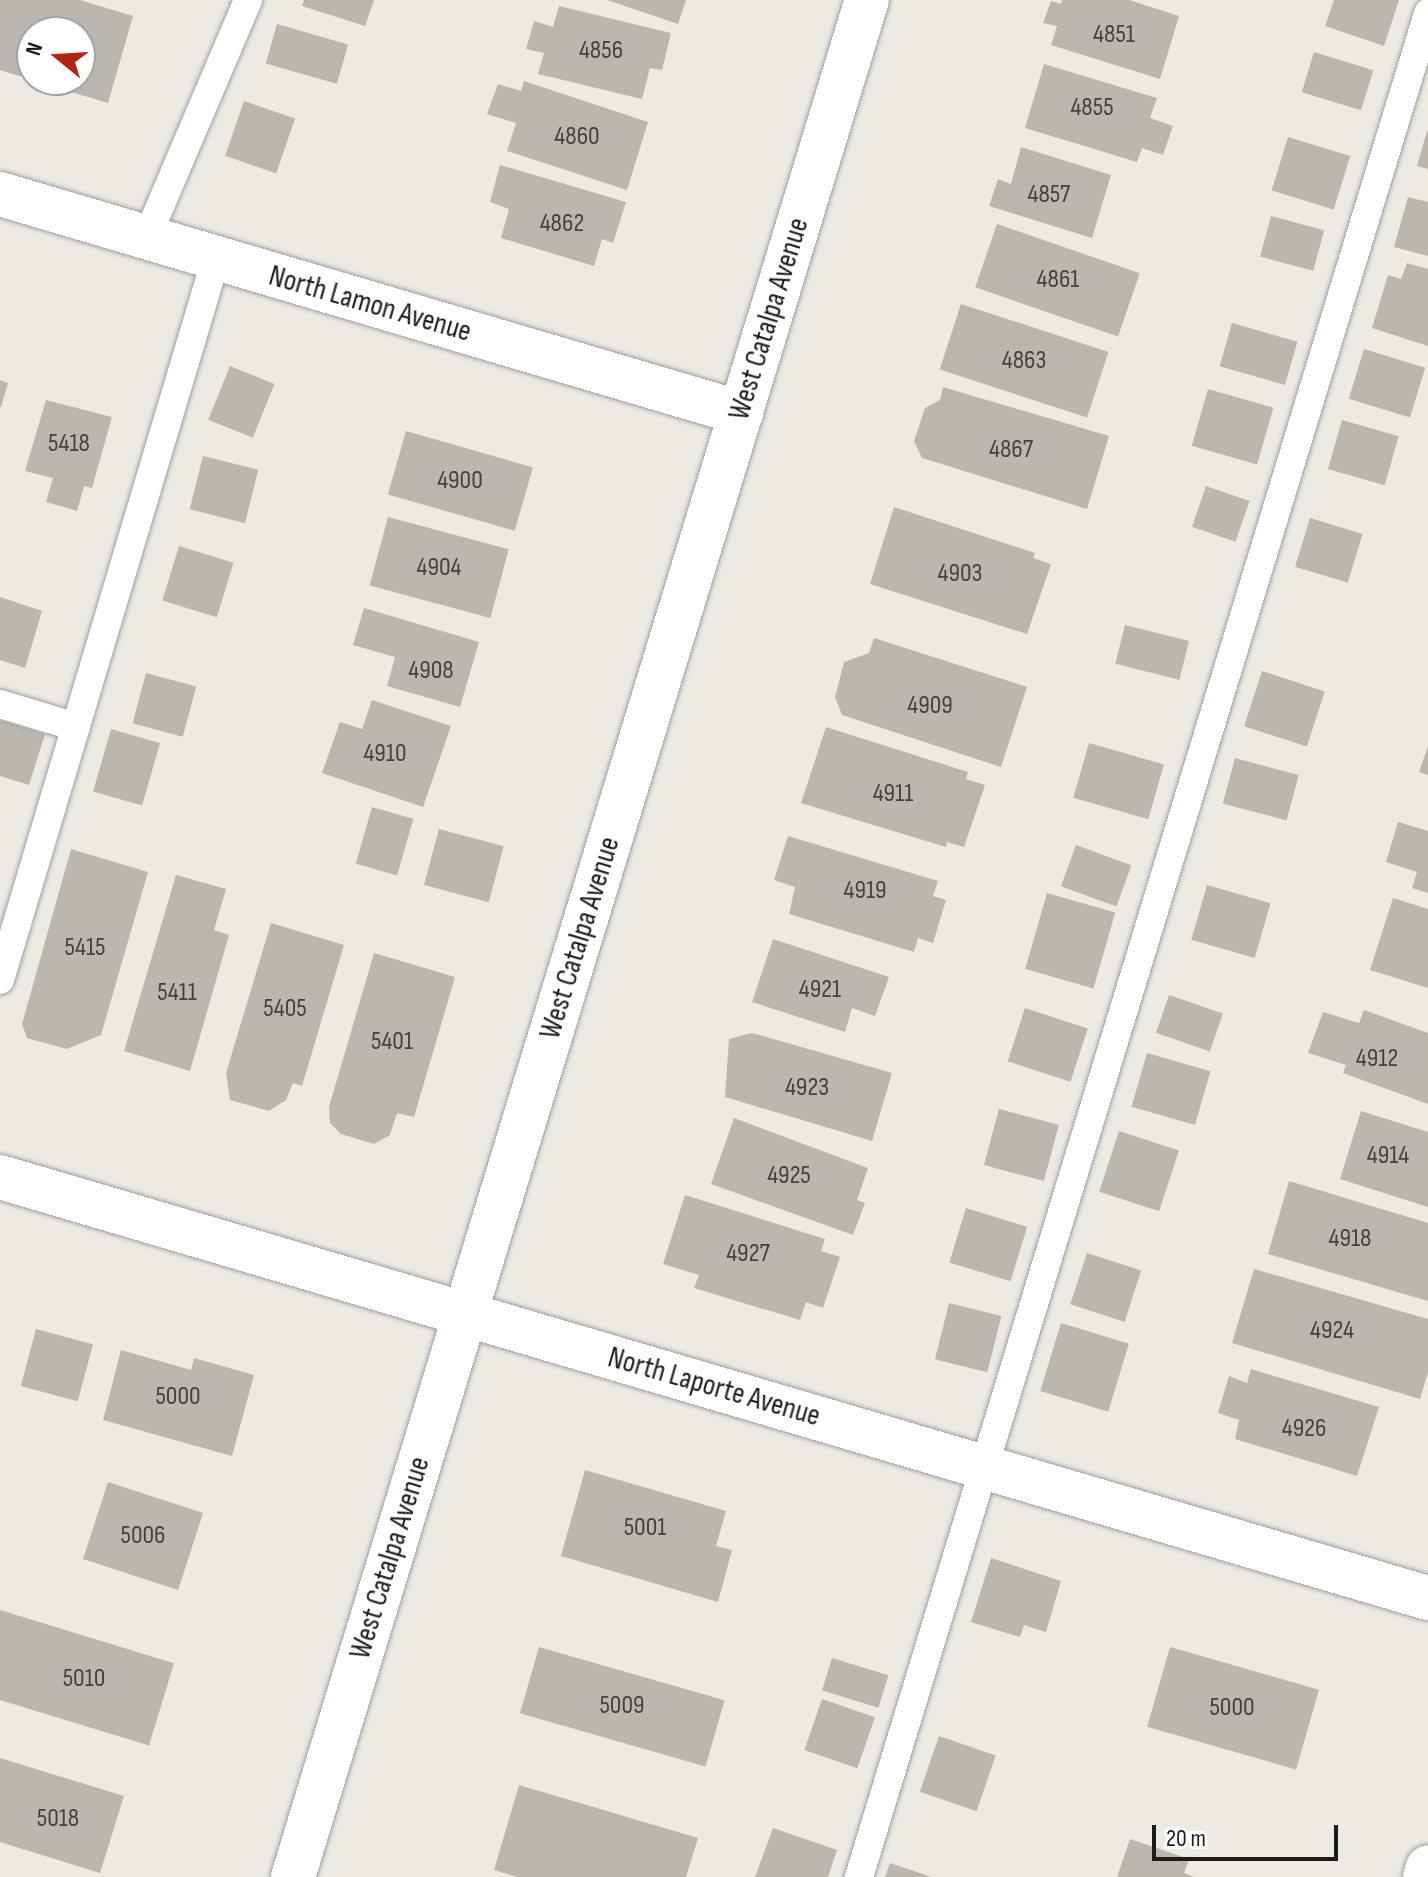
<!DOCTYPE html>
<html>
<head>
<meta charset="utf-8">
<style>
	body { margin:0 }
	#map { position:relative; width:1428px; height:1877px; overflow:hidden; background:#eceae3; font-family:"Sofia Sans Condensed",sans-serif }
	div>[style] { position:absolute }
	.building>* { inset:0; background:#bcb6b0; transform-origin:0 0 }
	.roads { filter:drop-shadow(0 0 2px #a0a0a0) drop-shadow(0 0 2px #a0a0a0) }
	.lane>* { height:28px; margin:-14px; padding:0 14px; transform-origin:14px; border-radius:14px; background:#fff }
	.street>* { height:44px; margin:-22px; padding:0 22px; transform-origin:22px; border-radius:22px; background:#fff }
	span { translate:-50% -50%; white-space:nowrap; text-align:center; line-height:1.15; -webkit-text-stroke:8px #fff; paint-order:stroke }
	.number-label { font-size:26px; color:#444241 }
	.number-label span { -webkit-text-stroke-width:0 }
	.street-label { font-size:30px; color:#1c1c1c }
	.north { position:absolute; left:16px; top:16px; width:80px; height:80px; box-sizing:border-box; background:#fff; border:2px solid #a4a4a4; border-radius:50%; rotate:288deg; font-size:22px; font-weight:700; line-height:32px; text-align:center; color:#1c1c1c }
	.north::after { content:''; display:block; margin:auto; width:28px; height:36px; background:#b32415; clip-path:polygon(50% 0,100% 100%,50% 72%,0 100%) }
	.scale { position:absolute; left:1152px; top:1825px; width:186px; height:36px; box-sizing:border-box; border:4px solid #1c1c1c; border-top:0; padding-left:10px; font-size:24px; line-height:28px; white-space:nowrap; color:#1c1c1c; -webkit-text-stroke:6px #fff; paint-order:stroke }
</style>
</head>
<body>
<div id="map">
	<div class="building">
		<i style="clip-path:polygon(0 0,80px 0,133px 16px,108px 103px,34px 81px,80px 80px,80px 32px,32px 32px,32px 80px,0 70px)"></i>
		<i style="clip-path:polygon(304px 0,374px 0,365px 26px,302px 6px)"></i>
		<i style="clip-path:polygon(607px 0,686px 0,678px 24px)"></i>
		<i style="clip-path:polygon(1062px 0,1129px 0,1179px 16px,1160px 79px,1051px 45px,1057px 26px,1043px 23px,1051px 1px,1061px 4px)"></i>
		<i style="clip-path:polygon(1334px 0,1399px 0,1384px 46px,1325px 26px)"></i>
		<i style="clip-path:polygon(559px 6px,671px 33px,662px 70px,650px 68px,642px 99px,538px 74px,544px 53px,526px 49px,534px 21px,553px 27px)"></i>
		<i style="left:277px;top:24px;width:74px;height:41px;rotate:16deg"></i>
		<i style="left:1314px;top:52px;width:62px;height:42px;rotate:17deg"></i>
		<i style="clip-path:polygon(1044px 64px,1157px 98px,1150px 118px,1173px 126px,1163px 155px,1142px 148px,1137px 162px,1025px 128px)"></i>
		<i style="clip-path:polygon(524px 81px,648px 122px,627px 190px,507px 151px,516px 123px,487px 114px,498px 84px,521px 91px)"></i>
		<i style="left:244px;top:101px;width:54px;height:58px;rotate:19deg"></i>
		<i style="clip-path:polygon(1427px 131px,1428px 131px,1428px 169px,1417px 166px)"></i>
		<i style="left:1288px;top:137px;width:65px;height:56px;rotate:17deg"></i>
		<i style="clip-path:polygon(1021px 147px,1111px 175px,1092px 238px,989px 206px,998px 179px,1011px 184px)"></i>
		<i style="clip-path:polygon(500px 165px,626px 202px,613px 243px,602px 239px,594px 266px,501px 238px,509px 209px,490px 202px)"></i>
		<i style="clip-path:polygon(1408px 197px,1428px 202px,1428px 256px,1394px 247px)"></i>
		<i style="left:1271px;top:216px;width:55px;height:42px;rotate:15deg"></i>
		<i style="left:997px;top:224px;width:151px;height:67px;rotate:19deg"></i>
		<i style="clip-path:polygon(1407px 263px,1428px 269px,1428px 346px,1372px 328px,1388px 275px,1401px 279px)"></i>
		<i style="left:961px;top:304px;width:155px;height:69px;rotate:18deg"></i>
		<i style="left:1232px;top:323px;width:68px;height:45px;rotate:16deg"></i>
		<i style="left:1364px;top:349px;width:64px;height:52px;rotate:17deg"></i>
		<i style="left:230px;top:366px;width:48px;height:58px;rotate:22deg"></i>
		<i style="clip-path:polygon(0 380px,8px 383px,1px 407px,0 407px)"></i>
		<i style="clip-path:polygon(943px 387px,1109px 436px,1087px 509px,922px 458px,914px 441px,925px 408px,940px 400px)"></i>
		<i style="left:1208px;top:389px;width:68px;height:59px;rotate:16deg"></i>
		<i style="clip-path:polygon(46px 400px,112px 417px,92px 488px,84px 486px,77px 511px,46px 502px,53px 478px,25px 471px)"></i>
		<i style="left:1342px;top:420px;width:59px;height:51px;rotate:16deg"></i>
		<i style="left:406px;top:431px;width:132px;height:66px;rotate:16deg"></i>
		<i style="left:203px;top:456px;width:57px;height:55px;rotate:14deg"></i>
		<i style="left:1206px;top:486px;width:46px;height:43px;rotate:19deg"></i>
		<i style="clip-path:polygon(894px 507px,1035px 553px,1033px 558px,1051px 564px,1027px 634px,870px 584px)"></i>
		<i style="left:388px;top:517px;width:125px;height:71px;rotate:15deg"></i>
		<i style="left:1310px;top:518px;width:55px;height:51px;rotate:17deg"></i>
		<i style="left:179px;top:546px;width:57px;height:57px;rotate:17deg"></i>
		<i style="clip-path:polygon(0 597px,42px 611px,25px 668px,0 660px)"></i>
		<i style="clip-path:polygon(364px 608px,479px 642px,460px 707px,387px 686px,395px 657px,353px 645px)"></i>
		<i style="left:1125px;top:625px;width:66px;height:40px;rotate:14deg"></i>
		<i style="clip-path:polygon(874px 638px,1027px 687px,1001px 767px,842px 715px,835px 697px,844px 662px,869px 653px)"></i>
		<i style="left:1262px;top:671px;width:66px;height:58px;rotate:18deg"></i>
		<i style="left:146px;top:673px;width:52px;height:52px;rotate:15deg"></i>
		<i style="clip-path:polygon(372px 700px,451px 726px,423px 807px,322px 773px,340px 722px,362px 729px)"></i>
		<i style="clip-path:polygon(0 720px,45px 734px,29px 785px,0 776px)"></i>
		<i style="clip-path:polygon(826px 727px,968px 772px,966px 779px,985px 785px,964px 847px,947px 842px,946px 847px,801px 803px)"></i>
		<i style="left:111px;top:729px;width:51px;height:65px;rotate:16deg"></i>
		<i style="left:1089px;top:743px;width:78px;height:57px;rotate:16deg"></i>
		<i style="clip-path:polygon(1428px 746px,1428px 775px,1419px 772px)"></i>
		<i style="left:1235px;top:758px;width:66px;height:47px;rotate:15deg"></i>
		<i style="left:372px;top:807px;width:43px;height:59px;rotate:16deg"></i>
		<i style="clip-path:polygon(1398px 822px,1428px 831px,1428px 893px,1412px 888px,1417px 872px,1386px 862px)"></i>
		<i style="left:439px;top:829px;width:67px;height:58px;rotate:15deg"></i>
		<i style="clip-path:polygon(788px 836px,938px 881px,933px 896px,946px 900px,933px 943px,918px 938px,914px 952px,789px 914px,795px 887px,774px 880px)"></i>
		<i style="left:1076px;top:845px;width:59px;height:44px;rotate:20deg"></i>
		<i style="clip-path:polygon(71px 849px,148px 872px,101px 1035px,67px 1049px,27px 1038px,22px 1024px)"></i>
		<i style="clip-path:polygon(176px 875px,226px 889px,214px 930px,229px 935px,190px 1071px,124px 1051px)"></i>
		<i style="left:1207px;top:885px;width:66px;height:57px;rotate:16deg"></i>
		<i style="left:1047px;top:893px;width:71px;height:79px;rotate:16deg"></i>
		<i style="clip-path:polygon(1393px 898px,1428px 909px,1428px 988px,1370px 970px)"></i>
		<i style="clip-path:polygon(271px 923px,344px 945px,302px 1086px,293px 1083px,286px 1100px,269px 1111px,230px 1100px,226px 1073px)"></i>
		<i style="clip-path:polygon(773px 939px,889px 977px,875px 1016px,852px 1008px,845px 1032px,752px 1002px)"></i>
		<i style="clip-path:polygon(374px 953px,455px 977px,414px 1117px,397px 1113px,390px 1135px,374px 1144px,341px 1134px,330px 1123px,329px 1107px)"></i>
		<i style="left:1169px;top:995px;width:57px;height:40px;rotate:19deg"></i>
		<i style="left:1025px;top:1008px;width:66px;height:56px;rotate:18deg"></i>
		<i style="clip-path:polygon(1364px 1010px,1428px 1033px,1428px 1104px,1343px 1073px,1346px 1065px,1308px 1053px,1323px 1012px,1359px 1023px)"></i>
		<i style="clip-path:polygon(752px 1033px,892px 1073px,872px 1141px,725px 1097px,729px 1039px)"></i>
		<i style="left:1147px;top:1053px;width:66px;height:56px;rotate:16deg"></i>
		<i style="left:999px;top:1109px;width:62px;height:58px;rotate:15deg"></i>
		<i style="clip-path:polygon(1361px 1111px,1428px 1132px,1428px 1207px,1340px 1179px)"></i>
		<i style="clip-path:polygon(734px 1118px,868px 1168px,857px 1200px,865px 1203px,853px 1235px,711px 1184px)"></i>
		<i style="left:1119px;top:1131px;width:63px;height:64px;rotate:18deg"></i>
		<i style="clip-path:polygon(1289px 1181px,1428px 1223px,1428px 1301px,1268px 1254px)"></i>
		<i style="clip-path:polygon(685px 1195px,825px 1239px,821px 1251px,840px 1257px,823px 1308px,806px 1302px,800px 1320px,694px 1288px,699px 1275px,663px 1264px)"></i>
		<i style="left:966px;top:1208px;width:64px;height:57px;rotate:17deg"></i>
		<i style="left:1087px;top:1253px;width:57px;height:54px;rotate:18deg"></i>
		<i style="clip-path:polygon(1254px 1269px,1428px 1319px,1428px 1372px,1420px 1399px,1232px 1343px)"></i>
		<i style="left:949px;top:1303px;width:54px;height:58px;rotate:14deg"></i>
		<i style="left:1061px;top:1323px;width:71px;height:71px;rotate:17deg"></i>
		<i style="left:36px;top:1329px;width:59px;height:59px;rotate:15deg"></i>
		<i style="clip-path:polygon(121px 1350px,191px 1370px,194px 1358px,254px 1375px,232px 1456px,103px 1420px)"></i>
		<i style="clip-path:polygon(1251px 1369px,1379px 1407px,1357px 1476px,1235px 1439px,1239px 1420px,1218px 1413px,1229px 1376px,1247px 1383px)"></i>
		<i style="clip-path:polygon(585px 1470px,726px 1511px,716px 1546px,732px 1550px,718px 1602px,561px 1556px)"></i>
		<i style="left:108px;top:1482px;width:100px;height:81px;rotate:18deg"></i>
		<i style="clip-path:polygon(991px 1558px,1061px 1581px,1046px 1632px,1024px 1625px,1020px 1637px,971px 1622px)"></i>
		<i style="left:0;top:1610px;width:182px;height:86px;rotate:17deg"></i>
		<i style="left:539px;top:1647px;width:193px;height:69px;rotate:16deg"></i>
		<i style="left:1170px;top:1647px;width:155px;height:83px;rotate:16deg"></i>
		<i style="left:832px;top:1658px;width:59px;height:34px;rotate:17deg"></i>
		<i style="left:822px;top:1699px;width:56px;height:54px;rotate:19deg"></i>
		<i style="left:939px;top:1736px;width:60px;height:59px;rotate:19deg"></i>
		<i style="clip-path:polygon(0 1758px,124px 1796px,100px 1873px,0 1842px)"></i>
		<i style="clip-path:polygon(519px 1785px,698px 1838px,686px 1877px,517px 1877px,494px 1870px)"></i>
		<i style="clip-path:polygon(773px 1828px,837px 1850px,828px 1877px,755px 1877px)"></i>
		<i style="clip-path:polygon(1130px 1839px,1189px 1859px,1184px 1873px,1194px 1877px,1117px 1877px)"></i>
		<i style="clip-path:polygon(890px 1863px,929px 1876px,929px 1877px,885px 1877px)"></i>
	</div>
	<div class="roads">
		<div class="lane">
			<i style="left:147px;top:237px;width:258px;rotate:-66.9deg"></i>
			<i style="left:0;top:704px;width:79px;rotate:16.8deg"></i>
			<i style="left:0;top:980px;width:754px;rotate:-73.34deg"></i>
			<i style="left:859px;top:1877px;width:1949px;rotate:-73.02deg"></i>
		</div>
		<div class="street">
			<i style="left:0;top:194px;width:773px;rotate:16.46deg"></i>
			<i style="left:0;top:1177px;width:1489px;rotate:16.43deg"></i>
			<i style="left:293px;top:1877px;width:1963px;rotate:-73deg"></i>
			<i style="left:1425px;top:1877px;width:10px;rotate:-73deg"></i>
		</div>
	</div>
	<div class="number-label">
		<span style="left:1114px;top:35px">4851</span>
		<span style="left:601px;top:51px">4856</span>
		<span style="left:1092px;top:108px">4855</span>
		<span style="left:577px;top:137px">4860</span>
		<span style="left:1049px;top:195px">4857</span>
		<span style="left:562px;top:224px">4862</span>
		<span style="left:1058px;top:280px">4861</span>
		<span style="left:1024px;top:361px">4863</span>
		<span style="left:69px;top:444px">5418</span>
		<span style="left:1011px;top:450px">4867</span>
		<span style="left:460px;top:481px">4900</span>
		<span style="left:439px;top:568px">4904</span>
		<span style="left:960px;top:574px">4903</span>
		<span style="left:431px;top:671px">4908</span>
		<span style="left:930px;top:706px">4909</span>
		<span style="left:385px;top:754px">4910</span>
		<span style="left:893px;top:794px">4911</span>
		<span style="left:865px;top:891px">4919</span>
		<span style="left:85px;top:948px">5415</span>
		<span style="left:820px;top:990px">4921</span>
		<span style="left:177px;top:993px">5411</span>
		<span style="left:285px;top:1009px">5405</span>
		<span style="left:392px;top:1042px">5401</span>
		<span style="left:1377px;top:1059px">4912</span>
		<span style="left:807px;top:1088px">4923</span>
		<span style="left:1388px;top:1156px">4914</span>
		<span style="left:789px;top:1176px">4925</span>
		<span style="left:1350px;top:1239px">4918</span>
		<span style="left:748px;top:1254px">4927</span>
		<span style="left:1332px;top:1331px">4924</span>
		<span style="left:178px;top:1397px">5000</span>
		<span style="left:1304px;top:1429px">4926</span>
		<span style="left:645px;top:1528px">5001</span>
		<span style="left:143px;top:1536px">5006</span>
		<span style="left:84px;top:1679px">5010</span>
		<span style="left:622px;top:1706px">5009</span>
		<span style="left:1232px;top:1708px">5000</span>
		<span style="left:58px;top:1819px">5018</span>
	</div>
	<div class="street-label">
		<span style="left:370px;top:304px;rotate:16deg">North Lamon Avenue</span>
		<span style="left:769px;top:319px;rotate:-73deg">West Catalpa Avenue</span>
		<span style="left:580px;top:938px;rotate:-73deg">West Catalpa Avenue</span>
		<span style="left:714px;top:1387px;rotate:16deg">North Laporte Avenue</span>
		<span style="left:390px;top:1558px;rotate:-73deg">West Catalpa Avenue</span>
	</div>
	<div class="north">N</div>
	<div class="scale">20 m</div>
</div>
</body>
</html>
